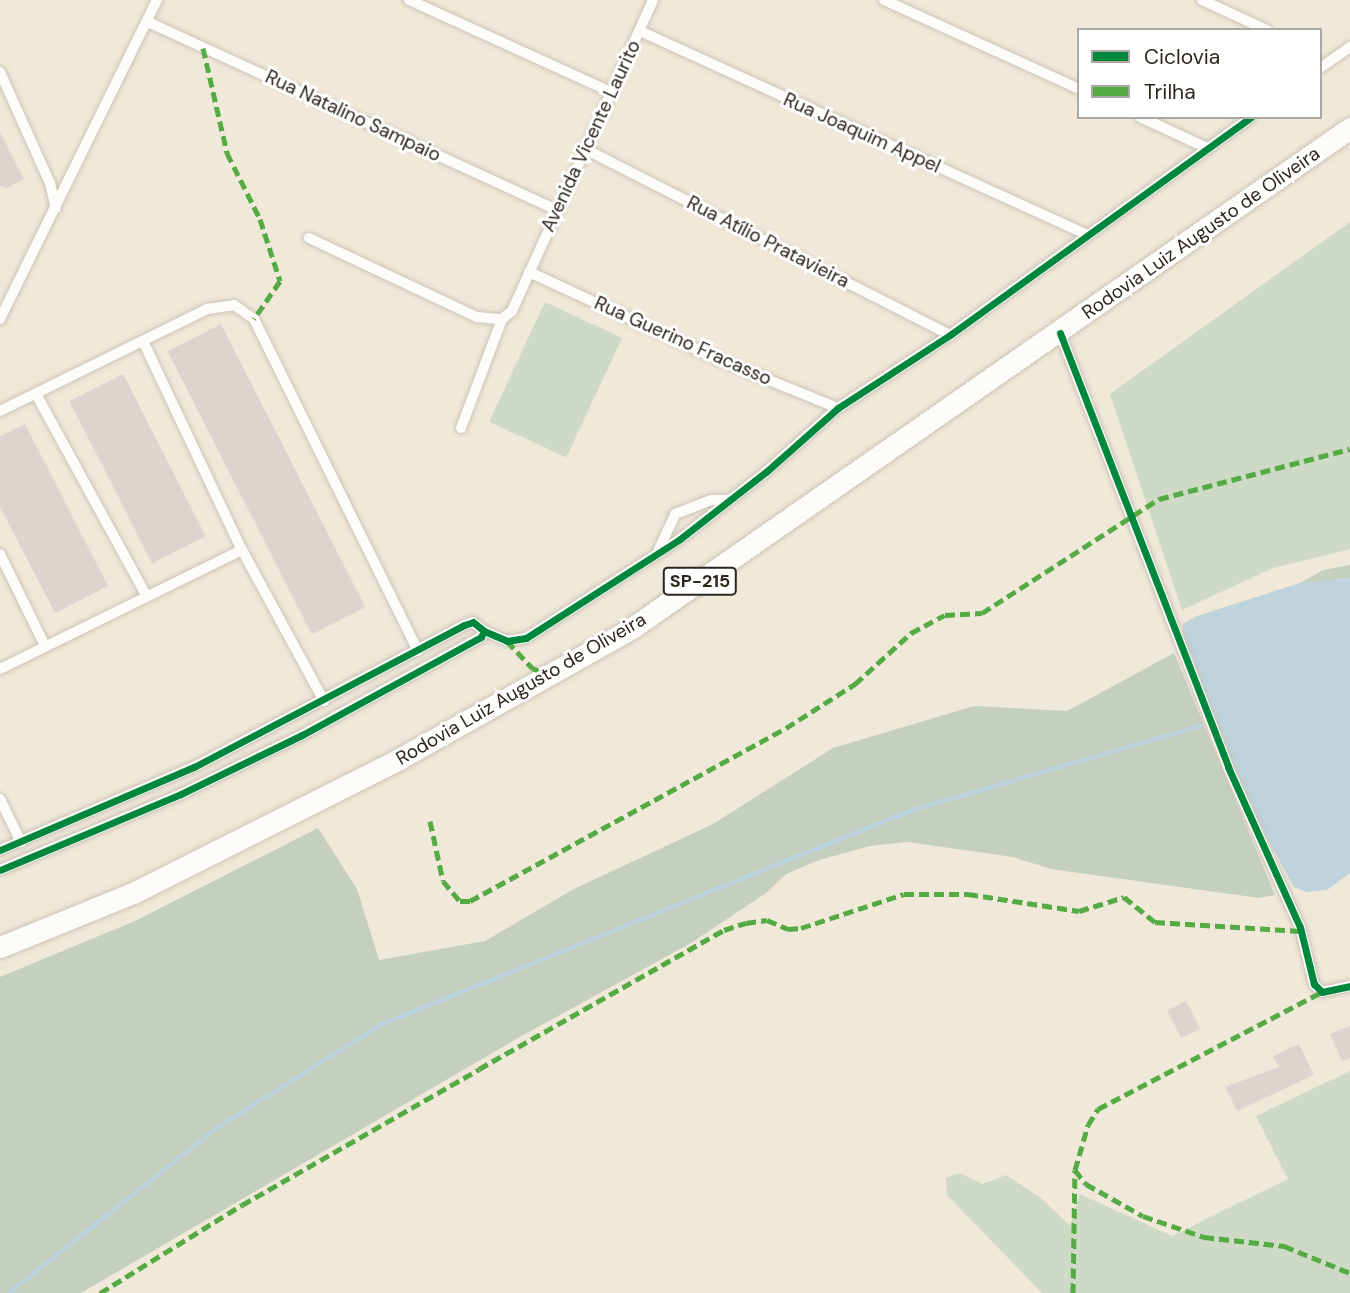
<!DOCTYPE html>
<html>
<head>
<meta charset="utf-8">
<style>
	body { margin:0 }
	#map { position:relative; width:1350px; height:1293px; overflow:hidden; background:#f0e8d9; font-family:"DM Sans",sans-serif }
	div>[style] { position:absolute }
	.green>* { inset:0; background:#ced9c6; transform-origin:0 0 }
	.forest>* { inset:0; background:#c4d0bd }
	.water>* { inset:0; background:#bed3dc }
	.stream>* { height:4.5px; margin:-2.25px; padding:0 2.25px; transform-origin:2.25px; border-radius:2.25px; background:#bed3dc }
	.building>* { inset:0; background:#ded4cf; transform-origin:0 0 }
	.roads { filter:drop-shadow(0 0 2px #cac4b7) drop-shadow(0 0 2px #cac4b7) }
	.street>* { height:10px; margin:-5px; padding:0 5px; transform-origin:5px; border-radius:5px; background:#fdfcf9 }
	.highway>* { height:21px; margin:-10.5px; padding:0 10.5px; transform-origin:10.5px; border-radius:10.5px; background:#fdfcf9 }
	.quiet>* { height:5px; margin-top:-2.5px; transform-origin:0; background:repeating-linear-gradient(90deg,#54aa43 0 10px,transparent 0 15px) }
	.cycleway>* { height:7px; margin:-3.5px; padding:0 3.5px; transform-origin:3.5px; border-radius:3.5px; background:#00873e }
	span { translate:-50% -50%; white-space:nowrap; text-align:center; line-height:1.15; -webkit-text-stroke:6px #fff; paint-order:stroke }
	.shield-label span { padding:2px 5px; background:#fff; border:2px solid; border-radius:5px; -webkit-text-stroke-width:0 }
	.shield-label { font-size:18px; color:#2c261c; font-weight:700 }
	.street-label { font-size:19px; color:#2c261c }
	.legend { position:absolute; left:1077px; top:28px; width:245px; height:91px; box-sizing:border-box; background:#fff; border:2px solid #aba8a4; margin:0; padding:9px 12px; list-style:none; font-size:21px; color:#2c261c }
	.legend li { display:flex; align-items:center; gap:14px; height:35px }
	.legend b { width:35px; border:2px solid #aba8a4 }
</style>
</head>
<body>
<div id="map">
	<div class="green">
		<i style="clip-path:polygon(1350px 222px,1350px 549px,1273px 568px,1182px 610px,1110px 394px)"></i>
		<i style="left:545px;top:302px;width:85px;height:132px;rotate:25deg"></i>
		<i style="clip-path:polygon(1350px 1071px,1350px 1293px,1042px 1293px,947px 1195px,946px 1178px,959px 1173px,983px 1184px,1006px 1175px,1041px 1198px,1070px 1226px,1080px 1194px,1172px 1236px,1288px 1179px,1256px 1116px)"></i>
	</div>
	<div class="forest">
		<i style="clip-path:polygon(1350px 565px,1350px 578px,1300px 583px,1323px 570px)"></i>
		<i style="clip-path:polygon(1174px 653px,1275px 895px,1259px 898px,1051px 869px,1013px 857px,907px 842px,870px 846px,819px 860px,786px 874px,766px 893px,691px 943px,518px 1038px,81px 1293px,0 1293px,0 977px,135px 921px,318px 828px,357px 889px,379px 960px,485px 941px,574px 889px,713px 824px,833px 748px,974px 706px,1067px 711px)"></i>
	</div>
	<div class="water">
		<i style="clip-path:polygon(1350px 578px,1350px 873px,1327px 890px,1307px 892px,1294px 887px,1245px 798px,1183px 646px,1183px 624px,1197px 616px,1300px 583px)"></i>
	</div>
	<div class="stream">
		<i style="left:8px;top:1293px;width:269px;rotate:-38.4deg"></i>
		<i style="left:219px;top:1126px;width:191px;rotate:-32.2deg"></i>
		<i style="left:381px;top:1024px;width:572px;rotate:-21.99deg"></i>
		<i style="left:911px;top:810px;width:300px;rotate:-16.3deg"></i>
	</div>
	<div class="building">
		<i style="clip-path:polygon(0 132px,24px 179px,7px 188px,0 186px)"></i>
		<i style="left:221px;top:324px;width:318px;height:60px;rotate:63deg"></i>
		<i style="left:123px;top:374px;width:182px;height:60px;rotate:63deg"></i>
		<i style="clip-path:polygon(25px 424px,108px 586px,55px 613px,0 507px,0 436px)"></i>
		<i style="left:1186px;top:1001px;width:31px;height:21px;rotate:63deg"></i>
		<i style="clip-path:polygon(1350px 1026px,1350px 1058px,1342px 1061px,1330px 1034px)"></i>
		<i style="clip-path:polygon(1299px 1044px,1314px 1075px,1237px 1111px,1225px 1087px,1279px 1067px,1273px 1056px)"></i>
	</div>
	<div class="roads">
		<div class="street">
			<i style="left:409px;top:0;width:222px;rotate:24.5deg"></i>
			<i style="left:884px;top:0;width:214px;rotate:24.5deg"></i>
			<i style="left:1202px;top:0;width:72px;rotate:24.8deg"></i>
			<i style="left:148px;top:22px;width:450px;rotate:24.7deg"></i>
			<i style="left:640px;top:31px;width:489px;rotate:24.5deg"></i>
			<i style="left:1320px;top:68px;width:37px;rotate:-35deg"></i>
			<i style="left:0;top:72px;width:122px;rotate:65.8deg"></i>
			<i style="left:50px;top:183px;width:26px;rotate:77deg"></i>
			<i style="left:1140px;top:117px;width:74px;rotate:24.8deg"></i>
			<i style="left:585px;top:149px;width:410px;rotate:27deg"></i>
			<i style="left:309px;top:238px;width:186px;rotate:25.2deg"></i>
			<i style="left:477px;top:317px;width:25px;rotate:5deg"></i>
			<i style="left:529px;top:272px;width:213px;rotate:24.8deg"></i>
			<i style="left:722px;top:361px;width:125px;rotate:22.1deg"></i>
			<i style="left:0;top:319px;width:356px;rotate:-63.8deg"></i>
			<i style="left:1060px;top:333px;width:465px;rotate:68.8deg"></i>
			<i style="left:1228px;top:767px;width:175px;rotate:65.8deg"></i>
			<i style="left:1300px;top:927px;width:59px;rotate:76.2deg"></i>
			<i style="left:1314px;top:984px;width:11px;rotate:45deg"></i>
			<i style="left:1322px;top:992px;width:29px;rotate:-12deg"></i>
			<i style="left:143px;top:341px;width:231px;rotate:64.7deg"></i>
			<i style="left:242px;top:550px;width:172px;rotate:61.5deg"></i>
			<i style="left:36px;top:394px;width:229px;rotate:61.3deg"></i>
			<i style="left:0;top:411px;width:231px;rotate:-26.2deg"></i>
			<i style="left:207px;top:309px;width:27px;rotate:-8deg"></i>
			<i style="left:234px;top:305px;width:24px;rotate:35deg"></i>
			<i style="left:254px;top:319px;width:370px;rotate:63.7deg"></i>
			<i style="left:461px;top:428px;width:116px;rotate:-69.4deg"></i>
			<i style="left:502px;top:319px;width:13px;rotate:-39deg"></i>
			<i style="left:512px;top:311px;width:341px;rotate:-65.6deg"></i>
			<i style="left:659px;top:549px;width:38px;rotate:-65deg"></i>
			<i style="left:675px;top:514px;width:39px;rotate:-21deg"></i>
			<i style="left:711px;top:500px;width:18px"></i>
			<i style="left:0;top:554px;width:102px;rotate:63.9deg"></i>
			<i style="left:484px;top:631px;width:25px;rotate:23deg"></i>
			<i style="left:507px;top:641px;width:19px;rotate:-9deg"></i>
			<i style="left:526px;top:638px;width:183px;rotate:-32.7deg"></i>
			<i style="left:680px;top:539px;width:110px;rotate:-38deg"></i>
			<i style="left:767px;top:471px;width:95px;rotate:-41.6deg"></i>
			<i style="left:838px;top:408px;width:134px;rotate:-33.1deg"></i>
			<i style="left:950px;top:335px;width:372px;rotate:-35.9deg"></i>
			<i style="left:0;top:669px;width:270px;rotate:-26.2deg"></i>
			<i style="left:0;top:799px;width:48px;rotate:64deg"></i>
			<i style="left:0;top:850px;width:211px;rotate:-23.2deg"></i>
			<i style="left:194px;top:767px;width:305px;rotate:-27.7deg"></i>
			<i style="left:464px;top:625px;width:9px;rotate:-18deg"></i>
			<i style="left:473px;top:622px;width:14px;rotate:39deg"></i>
			<i style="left:484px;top:631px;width:7px;rotate:117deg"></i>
			<i style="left:481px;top:637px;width:204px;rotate:151.3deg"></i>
			<i style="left:302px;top:735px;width:135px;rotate:154deg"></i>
			<i style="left:181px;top:794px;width:196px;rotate:157.2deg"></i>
		</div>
		<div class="highway">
			<i style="left:0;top:947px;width:144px;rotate:-22.1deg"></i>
			<i style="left:133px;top:893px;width:298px;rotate:-26.7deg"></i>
			<i style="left:399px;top:759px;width:267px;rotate:-29.3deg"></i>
			<i style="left:632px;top:628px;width:875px;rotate:-34.85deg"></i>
		</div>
	</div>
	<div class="quiet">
		<i style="left:203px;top:48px;width:108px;rotate:77.1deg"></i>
		<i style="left:227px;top:153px;width:74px;rotate:63.4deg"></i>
		<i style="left:260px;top:219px;width:65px;rotate:72.1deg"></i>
		<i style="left:280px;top:281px;width:46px;rotate:124.4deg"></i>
		<i style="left:507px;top:641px;width:37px;rotate:47deg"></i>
		<i style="left:532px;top:668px;width:17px;rotate:21deg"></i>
		<i style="left:430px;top:821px;width:61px;rotate:77.8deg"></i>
		<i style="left:443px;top:881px;width:26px;rotate:50deg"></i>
		<i style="left:460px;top:901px;width:10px"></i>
		<i style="left:470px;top:901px;width:360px;rotate:-28.7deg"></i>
		<i style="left:786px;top:728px;width:82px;rotate:-32.5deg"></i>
		<i style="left:855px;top:684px;width:76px;rotate:-42.3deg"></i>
		<i style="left:911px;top:633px;width:38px;rotate:-28deg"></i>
		<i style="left:945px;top:615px;width:37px;rotate:-3deg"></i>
		<i style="left:982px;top:613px;width:211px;rotate:-32.8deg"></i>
		<i style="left:1159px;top:499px;width:197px;rotate:-14.7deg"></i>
		<i style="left:1075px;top:1170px;width:18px;rotate:52deg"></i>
		<i style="left:1086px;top:1184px;width:65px;rotate:29.3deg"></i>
		<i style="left:1143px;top:1216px;width:65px;rotate:19deg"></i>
		<i style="left:1204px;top:1237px;width:81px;rotate:6.4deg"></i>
		<i style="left:1284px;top:1246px;width:71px;rotate:22.2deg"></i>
		<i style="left:100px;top:1293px;width:167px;rotate:-31.8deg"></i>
		<i style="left:242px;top:1205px;width:273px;rotate:-29.8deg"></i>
		<i style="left:479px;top:1069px;width:282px;rotate:-29.6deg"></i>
		<i style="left:724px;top:930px;width:23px;rotate:-18deg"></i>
		<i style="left:746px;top:923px;width:21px;rotate:-8deg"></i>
		<i style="left:767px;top:920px;width:23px;rotate:23deg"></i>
		<i style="left:788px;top:929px;width:13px;rotate:-4deg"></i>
		<i style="left:801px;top:928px;width:108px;rotate:-18.3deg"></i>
		<i style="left:904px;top:894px;width:64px"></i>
		<i style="left:968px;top:894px;width:112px;rotate:8.7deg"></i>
		<i style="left:1079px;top:911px;width:47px;rotate:-17.3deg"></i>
		<i style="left:1124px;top:897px;width:40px;rotate:39deg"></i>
		<i style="left:1155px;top:922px;width:146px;rotate:3.5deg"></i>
		<i style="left:1073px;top:1293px;width:123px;rotate:-89.1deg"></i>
		<i style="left:1075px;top:1170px;width:47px;rotate:-73.9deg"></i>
		<i style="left:1088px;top:1125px;width:19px;rotate:-58deg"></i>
		<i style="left:1098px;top:1109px;width:253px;rotate:-27.6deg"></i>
	</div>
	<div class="cycleway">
		<i style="left:1060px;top:333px;width:465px;rotate:68.8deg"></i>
		<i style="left:1228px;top:767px;width:175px;rotate:65.8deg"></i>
		<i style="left:1300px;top:927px;width:59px;rotate:76.2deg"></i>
		<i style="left:1314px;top:984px;width:11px;rotate:45deg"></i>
		<i style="left:1322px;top:992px;width:29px;rotate:-12deg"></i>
		<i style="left:484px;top:631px;width:25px;rotate:23deg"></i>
		<i style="left:507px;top:641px;width:19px;rotate:-9deg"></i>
		<i style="left:526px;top:638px;width:183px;rotate:-32.7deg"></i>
		<i style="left:680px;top:539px;width:110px;rotate:-38deg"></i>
		<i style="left:767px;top:471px;width:95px;rotate:-41.6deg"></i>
		<i style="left:838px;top:408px;width:134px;rotate:-33.1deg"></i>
		<i style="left:950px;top:335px;width:372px;rotate:-35.9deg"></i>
		<i style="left:0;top:850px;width:211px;rotate:-23.2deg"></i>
		<i style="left:194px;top:767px;width:305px;rotate:-27.7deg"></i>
		<i style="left:464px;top:625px;width:9px;rotate:-18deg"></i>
		<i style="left:473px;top:622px;width:14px;rotate:39deg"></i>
		<i style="left:484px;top:631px;width:7px;rotate:117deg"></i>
		<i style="left:481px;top:637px;width:204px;rotate:151.3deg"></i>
		<i style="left:302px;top:735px;width:135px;rotate:154deg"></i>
		<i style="left:181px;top:794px;width:196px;rotate:157.2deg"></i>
	</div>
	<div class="shield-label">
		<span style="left:700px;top:581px">SP-215</span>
	</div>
	<div class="street-label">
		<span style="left:353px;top:116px;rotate:25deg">Rua Natalino Sampaio</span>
		<span style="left:862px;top:133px;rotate:24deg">Rua Joaquim Appel</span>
		<span style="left:591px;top:136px;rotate:-65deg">Avenida Vicente Laurito</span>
		<span style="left:1201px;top:233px;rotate:-35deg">Rodovia Luiz Augusto de Oliveira</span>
		<span style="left:768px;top:242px;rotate:27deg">Rua Atílio Pratavieira</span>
		<span style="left:683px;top:341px;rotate:24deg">Rua Guerino Fracasso</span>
		<span style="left:521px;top:689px;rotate:-30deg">Rodovia Luiz Augusto de Oliveira</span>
	</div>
	<ul class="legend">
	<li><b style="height:9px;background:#00873e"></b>Ciclovia</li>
	<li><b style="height:9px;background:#54aa43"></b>Trilha</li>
	</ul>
</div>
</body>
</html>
